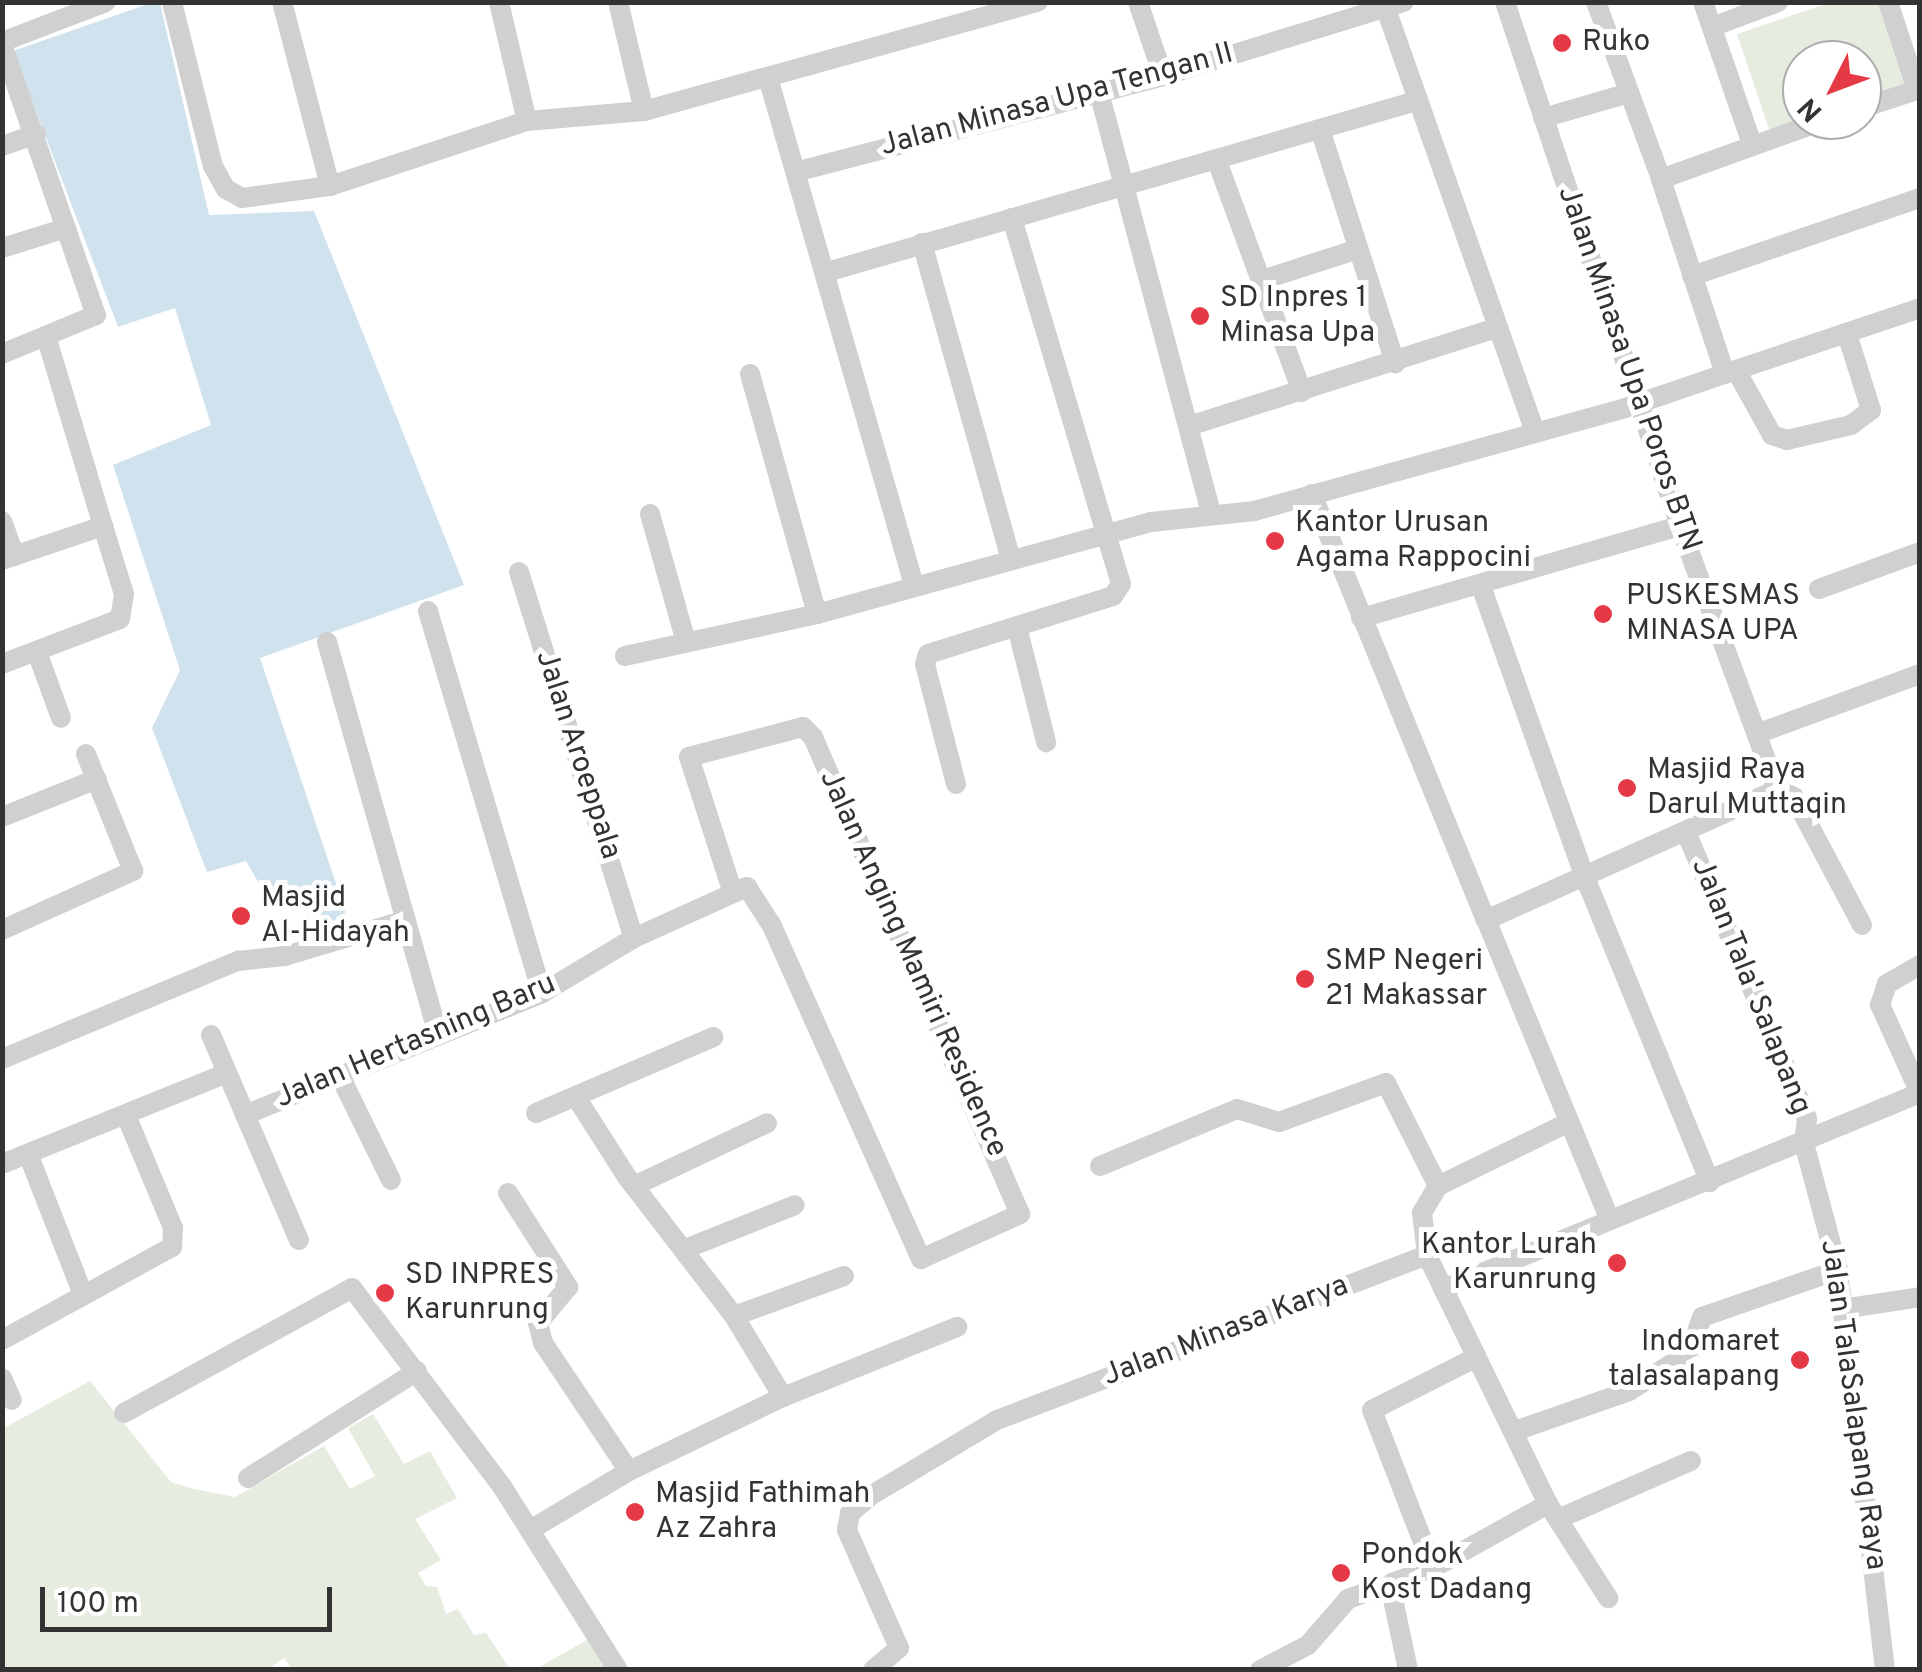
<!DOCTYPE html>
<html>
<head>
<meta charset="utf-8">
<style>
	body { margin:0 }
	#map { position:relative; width:1922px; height:1672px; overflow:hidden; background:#fff; font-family:Overpass,sans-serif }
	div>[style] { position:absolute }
	.green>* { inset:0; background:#e6ecdf }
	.water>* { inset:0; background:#cfe2ee }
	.minor>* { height:20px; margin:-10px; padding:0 10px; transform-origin:10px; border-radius:10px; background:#d0d0d0 }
	.dots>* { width:28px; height:28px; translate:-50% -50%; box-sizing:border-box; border:5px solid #fff; border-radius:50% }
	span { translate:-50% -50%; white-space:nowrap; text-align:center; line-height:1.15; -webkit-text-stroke:10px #fff; paint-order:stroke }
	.poi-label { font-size:30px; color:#333 }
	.left { translate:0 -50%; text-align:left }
	.right { translate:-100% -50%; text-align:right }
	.street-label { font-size:30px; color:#333 }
	.frame { position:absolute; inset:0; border:5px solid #333; pointer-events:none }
	.north { position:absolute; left:1782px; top:40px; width:100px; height:100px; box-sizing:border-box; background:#fff; border:2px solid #adadad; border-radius:50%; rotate:228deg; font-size:28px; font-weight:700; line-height:40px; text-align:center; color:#333 }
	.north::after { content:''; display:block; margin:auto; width:35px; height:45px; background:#e63946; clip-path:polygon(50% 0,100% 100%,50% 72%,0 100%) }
	.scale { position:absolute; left:40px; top:1587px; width:292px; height:45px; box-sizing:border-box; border:5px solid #333; border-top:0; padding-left:12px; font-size:30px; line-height:35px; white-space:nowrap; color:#333; -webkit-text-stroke:8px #fff; paint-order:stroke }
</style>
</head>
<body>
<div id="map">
	<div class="green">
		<i style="clip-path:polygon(1829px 3px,1885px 3px,1915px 90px,1862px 107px,1862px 60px,1802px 60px,1802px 120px,1772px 138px,1737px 34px)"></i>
		<i style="clip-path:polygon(90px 1381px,171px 1482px,194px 1489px,235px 1497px,324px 1446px,350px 1489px,375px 1476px,348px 1428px,373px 1414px,404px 1464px,430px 1451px,457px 1498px,415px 1519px,441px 1560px,418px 1573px,426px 1586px,437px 1587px,446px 1614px,458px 1609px,474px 1635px,486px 1633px,510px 1669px,292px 1669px,284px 1658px,267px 1670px,3px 1669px,2px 1429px)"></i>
		<i style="clip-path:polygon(594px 1636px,615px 1670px,534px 1670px)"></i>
	</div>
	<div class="water">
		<i style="clip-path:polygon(151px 3px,160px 3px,209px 215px,314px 211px,464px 585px,260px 658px,348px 919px,315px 923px,287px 883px,264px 892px,246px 861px,207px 872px,152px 728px,180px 670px,113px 465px,211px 425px,175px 308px,118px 327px,13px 51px)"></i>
	</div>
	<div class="minor">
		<i style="left:172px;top:2px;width:169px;rotate:76deg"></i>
		<i style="left:213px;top:166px;width:26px;rotate:61deg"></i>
		<i style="left:226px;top:189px;width:18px;rotate:29deg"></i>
		<i style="left:242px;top:198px;width:89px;rotate:-7.8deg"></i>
		<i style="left:330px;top:186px;width:190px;rotate:-104.6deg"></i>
		<i style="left:499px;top:2px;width:122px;rotate:76.8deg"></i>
		<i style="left:618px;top:2px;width:112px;rotate:76.6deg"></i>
		<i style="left:1138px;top:2px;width:78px;rotate:71.3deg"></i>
		<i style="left:1505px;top:2px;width:552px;rotate:71.53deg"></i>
		<i style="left:1680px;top:526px;width:281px;rotate:69.8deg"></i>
		<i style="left:1596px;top:2px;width:189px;rotate:69.8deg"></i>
		<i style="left:1703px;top:2px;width:150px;rotate:71deg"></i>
		<i style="left:1386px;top:9px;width:446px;rotate:70.6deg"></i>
		<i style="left:1712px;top:27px;width:71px;rotate:-20.7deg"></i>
		<i style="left:2px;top:42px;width:111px;rotate:-21deg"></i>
		<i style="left:2px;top:44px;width:287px;rotate:70.9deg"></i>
		<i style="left:96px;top:315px;width:102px;rotate:157.5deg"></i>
		<i style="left:769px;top:81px;width:524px;rotate:73.95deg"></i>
		<i style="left:1099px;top:92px;width:435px;rotate:75.1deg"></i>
		<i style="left:1862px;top:108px;width:58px;rotate:-18.1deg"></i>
		<i style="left:1917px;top:90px;width:93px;rotate:-108.2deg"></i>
		<i style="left:1543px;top:118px;width:90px;rotate:-16.2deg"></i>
		<i style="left:1321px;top:132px;width:243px;rotate:72.2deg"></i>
		<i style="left:2px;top:146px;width:36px;rotate:-19deg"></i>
		<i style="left:1217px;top:161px;width:246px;rotate:69.8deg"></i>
		<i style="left:799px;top:171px;width:376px;rotate:-14.6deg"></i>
		<i style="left:1163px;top:76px;width:252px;rotate:-17.1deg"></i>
		<i style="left:330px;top:186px;width:207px;rotate:-18.3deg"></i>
		<i style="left:527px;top:121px;width:117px;rotate:-4.9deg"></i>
		<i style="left:644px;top:111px;width:409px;rotate:-15.5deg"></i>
		<i style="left:922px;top:243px;width:328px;rotate:74.3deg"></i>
		<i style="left:2px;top:248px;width:67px;rotate:-17.4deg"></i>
		<i style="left:827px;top:272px;width:613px;rotate:-16.19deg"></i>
		<i style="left:1692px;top:276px;width:241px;rotate:-18.9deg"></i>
		<i style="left:1262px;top:280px;width:101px;rotate:-17.9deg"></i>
		<i style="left:1847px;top:334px;width:80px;rotate:72.5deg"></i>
		<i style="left:1871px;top:410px;width:25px;rotate:143deg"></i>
		<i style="left:1851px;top:425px;width:66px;rotate:166.8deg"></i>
		<i style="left:1787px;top:440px;width:16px;rotate:-162deg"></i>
		<i style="left:1772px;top:435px;width:74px;rotate:-119deg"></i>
		<i style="left:1736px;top:370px;width:194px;rotate:-18.6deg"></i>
		<i style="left:750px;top:374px;width:249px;rotate:74.4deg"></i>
		<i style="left:1725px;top:374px;width:205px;rotate:-108.2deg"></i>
		<i style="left:1661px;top:179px;width:174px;rotate:-19.8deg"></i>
		<i style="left:1189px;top:426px;width:322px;rotate:-17.7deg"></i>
		<i style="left:1312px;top:494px;width:460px;rotate:67.8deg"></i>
		<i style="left:650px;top:514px;width:133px;rotate:74.3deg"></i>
		<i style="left:2px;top:521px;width:37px;rotate:70deg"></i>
		<i style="left:2px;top:560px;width:107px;rotate:-18.6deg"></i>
		<i style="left:103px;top:526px;width:195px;rotate:-106.7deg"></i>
		<i style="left:519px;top:572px;width:384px;rotate:72.6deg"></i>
		<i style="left:1481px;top:586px;width:307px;rotate:70.4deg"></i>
		<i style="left:1584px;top:875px;width:332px;rotate:67.7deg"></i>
		<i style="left:1819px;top:589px;width:108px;rotate:-20.1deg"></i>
		<i style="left:428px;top:611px;width:399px;rotate:73.4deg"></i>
		<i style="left:1361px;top:618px;width:332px;rotate:-16.1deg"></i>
		<i style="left:1017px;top:627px;width:119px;rotate:75.8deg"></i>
		<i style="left:327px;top:642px;width:405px;rotate:74.2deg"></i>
		<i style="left:37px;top:652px;width:70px;rotate:70deg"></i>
		<i style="left:625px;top:656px;width:197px;rotate:-12.3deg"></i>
		<i style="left:817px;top:614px;width:346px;rotate:-15.4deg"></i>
		<i style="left:1151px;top:522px;width:104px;rotate:-6.1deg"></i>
		<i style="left:1254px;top:511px;width:385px;rotate:-15.5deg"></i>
		<i style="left:1625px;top:408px;width:117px;rotate:-18.9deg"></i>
		<i style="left:2px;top:664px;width:126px;rotate:-20.9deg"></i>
		<i style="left:120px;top:619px;width:25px;rotate:-81deg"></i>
		<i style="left:124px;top:594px;width:71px;rotate:-107.2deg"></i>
		<i style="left:1759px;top:733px;width:171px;rotate:-20.1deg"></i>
		<i style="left:956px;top:784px;width:124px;rotate:-104.5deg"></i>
		<i style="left:925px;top:664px;width:10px;rotate:-73deg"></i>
		<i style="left:928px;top:654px;width:194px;rotate:-17.4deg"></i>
		<i style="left:1113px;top:596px;width:14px;rotate:-56deg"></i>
		<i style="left:1121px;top:584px;width:382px;rotate:-106.6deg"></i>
		<i style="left:1777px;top:790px;width:18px;rotate:22deg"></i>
		<i style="left:1794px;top:797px;width:145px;rotate:62deg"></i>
		<i style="left:2px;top:817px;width:102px;rotate:-21.8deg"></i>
		<i style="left:1686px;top:832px;width:311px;rotate:67.1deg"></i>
		<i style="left:1807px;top:1119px;width:24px;rotate:97deg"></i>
		<i style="left:2px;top:930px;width:144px;rotate:-24.2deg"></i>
		<i style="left:133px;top:871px;width:126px;rotate:-111.9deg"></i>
		<i style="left:211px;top:1035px;width:223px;rotate:66.8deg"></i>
		<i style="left:2px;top:1059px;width:256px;rotate:-22.6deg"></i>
		<i style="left:238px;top:961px;width:47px;rotate:-6.1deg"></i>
		<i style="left:285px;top:956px;width:126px;rotate:-16.6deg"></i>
		<i style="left:339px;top:1074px;width:118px;rotate:63.9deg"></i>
		<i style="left:576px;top:1097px;width:95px;rotate:57.5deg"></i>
		<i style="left:627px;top:1177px;width:175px;rotate:52.4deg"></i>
		<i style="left:734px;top:1316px;width:95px;rotate:58.8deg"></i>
		<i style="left:536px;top:1113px;width:193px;rotate:-23.2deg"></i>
		<i style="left:245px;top:1115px;width:321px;rotate:-22.3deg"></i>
		<i style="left:542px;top:993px;width:107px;rotate:-30.9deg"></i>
		<i style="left:634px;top:938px;width:124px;rotate:-24.3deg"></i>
		<i style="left:747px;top:887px;width:46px;rotate:57.3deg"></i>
		<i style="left:772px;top:926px;width:365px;rotate:65.9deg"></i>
		<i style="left:921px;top:1259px;width:109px;rotate:-24.4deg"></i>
		<i style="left:1020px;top:1214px;width:520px;rotate:-113.46deg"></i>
		<i style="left:813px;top:737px;width:14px;rotate:-135deg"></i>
		<i style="left:803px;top:727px;width:118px;rotate:165.3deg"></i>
		<i style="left:689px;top:757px;width:143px;rotate:72.1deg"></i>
		<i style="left:1804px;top:1143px;width:131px;rotate:75deg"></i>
		<i style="left:1838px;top:1270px;width:403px;rotate:83.3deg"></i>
		<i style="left:28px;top:1154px;width:150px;rotate:68.6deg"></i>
		<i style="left:2px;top:1164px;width:240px;rotate:-22deg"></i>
		<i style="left:1100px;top:1166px;width:148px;rotate:-22.6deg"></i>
		<i style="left:1237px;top:1109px;width:44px;rotate:17.2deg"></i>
		<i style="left:1279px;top:1122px;width:114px;rotate:-20deg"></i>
		<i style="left:1386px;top:1083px;width:115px;rotate:63.2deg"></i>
		<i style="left:1438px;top:1186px;width:31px;rotate:121deg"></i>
		<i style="left:1422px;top:1213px;width:42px;rotate:83.2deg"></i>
		<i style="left:634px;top:1186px;width:147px;rotate:-25.3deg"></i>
		<i style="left:1438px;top:1186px;width:144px;rotate:-26deg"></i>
		<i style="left:508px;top:1193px;width:112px;rotate:57.4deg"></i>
		<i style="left:568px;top:1287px;width:47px;rotate:129.8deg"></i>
		<i style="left:538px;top:1323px;width:21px;rotate:76deg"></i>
		<i style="left:543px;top:1343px;width:154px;rotate:56.1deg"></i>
		<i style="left:1609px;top:1218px;width:322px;rotate:-112.4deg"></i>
		<i style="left:1486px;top:920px;width:319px;rotate:-24.1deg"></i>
		<i style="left:685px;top:1249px;width:118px;rotate:-21.8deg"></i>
		<i style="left:1443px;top:1289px;width:516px;rotate:-22.34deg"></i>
		<i style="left:1920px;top:1093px;width:97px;rotate:-114.4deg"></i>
		<i style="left:1880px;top:1005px;width:22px;rotate:-72deg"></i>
		<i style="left:1887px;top:984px;width:38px;rotate:-30deg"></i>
		<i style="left:1842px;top:1309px;width:79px;rotate:-8.7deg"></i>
		<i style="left:734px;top:1316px;width:117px;rotate:-20deg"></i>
		<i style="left:2px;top:1340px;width:194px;rotate:-28.7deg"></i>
		<i style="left:172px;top:1247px;width:19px;rotate:-87deg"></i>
		<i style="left:173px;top:1228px;width:122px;rotate:-112.6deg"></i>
		<i style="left:2px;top:1378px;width:24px;rotate:66deg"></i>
		<i style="left:124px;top:1413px;width:260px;rotate:-28.7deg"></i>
		<i style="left:352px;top:1288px;width:251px;rotate:52.9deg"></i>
		<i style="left:503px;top:1488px;width:215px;rotate:57.7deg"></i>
		<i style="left:1515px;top:1431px;width:121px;rotate:-19.3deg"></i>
		<i style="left:1629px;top:1391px;width:72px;rotate:-32.6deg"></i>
		<i style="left:1690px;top:1352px;width:37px;rotate:-71deg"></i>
		<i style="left:1702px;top:1317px;width:144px;rotate:-19.1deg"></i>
		<i style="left:248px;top:1478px;width:200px;rotate:-32.3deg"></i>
		<i style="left:1558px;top:1519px;width:145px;rotate:-23.6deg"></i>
		<i style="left:530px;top:1530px;width:115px;rotate:-30.8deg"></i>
		<i style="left:629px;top:1471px;width:171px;rotate:-25.7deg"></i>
		<i style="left:783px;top:1397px;width:188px;rotate:-21.9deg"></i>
		<i style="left:1433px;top:1568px;width:169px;rotate:-111.1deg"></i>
		<i style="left:1372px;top:1410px;width:113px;rotate:-26.8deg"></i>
		<i style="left:1390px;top:1585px;width:87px;rotate:78deg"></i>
		<i style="left:873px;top:1670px;width:34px;rotate:-40deg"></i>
		<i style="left:899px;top:1648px;width:129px;rotate:-113.8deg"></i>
		<i style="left:847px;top:1530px;width:17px;rotate:-80deg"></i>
		<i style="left:850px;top:1513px;width:26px;rotate:-40deg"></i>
		<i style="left:870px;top:1496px;width:148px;rotate:-30.9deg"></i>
		<i style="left:997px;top:1420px;width:461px;rotate:-21deg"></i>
		<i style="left:1427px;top:1255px;width:277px;rotate:64.1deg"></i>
		<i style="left:1548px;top:1504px;width:112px;rotate:57.4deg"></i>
		<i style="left:1260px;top:1670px;width:54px;rotate:-27.5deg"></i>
		<i style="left:1308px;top:1645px;width:61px;rotate:-49deg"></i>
		<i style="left:1348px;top:1599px;width:90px;rotate:-20deg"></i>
		<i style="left:1433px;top:1568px;width:132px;rotate:-29.1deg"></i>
	</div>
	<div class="dots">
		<i style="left:1562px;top:43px;background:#e63946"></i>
		<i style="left:1200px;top:316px;background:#e63946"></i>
		<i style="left:1275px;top:541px;background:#e63946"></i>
		<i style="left:1603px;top:614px;background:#e63946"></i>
		<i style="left:1627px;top:788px;background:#e63946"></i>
		<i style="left:241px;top:916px;background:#e63946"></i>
		<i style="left:1305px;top:979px;background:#e63946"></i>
		<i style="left:1617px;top:1263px;background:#e63946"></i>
		<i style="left:385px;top:1293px;background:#e63946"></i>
		<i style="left:1800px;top:1360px;background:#e63946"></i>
		<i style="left:635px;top:1512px;background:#e63946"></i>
		<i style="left:1341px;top:1573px;background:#e63946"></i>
	</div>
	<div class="poi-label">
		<span class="left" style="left:1582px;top:43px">Ruko</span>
		<span class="left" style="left:1220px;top:316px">SD Inpres 1<br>Minasa Upa</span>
		<span class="left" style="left:1295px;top:541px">Kantor Urusan<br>Agama Rappocini</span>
		<span class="left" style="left:1626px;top:614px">PUSKESMAS<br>MINASA UPA</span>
		<span class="left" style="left:1647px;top:788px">Masjid Raya<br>Darul Muttaqin</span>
		<span class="left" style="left:261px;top:916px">Masjid<br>Al-Hidayah</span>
		<span class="left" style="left:1325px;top:979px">SMP Negeri<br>21 Makassar</span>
		<span class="right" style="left:1597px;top:1263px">Kantor Lurah<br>Karunrung</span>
		<span class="left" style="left:405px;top:1293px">SD INPRES<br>Karunrung</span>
		<span class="right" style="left:1780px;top:1360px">Indomaret<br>talasalapang</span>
		<span class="left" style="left:655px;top:1512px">Masjid Fathimah<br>Az Zahra</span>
		<span class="left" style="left:1361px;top:1573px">Pondok<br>Kost Dadang</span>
	</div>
	<div class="street-label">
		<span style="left:1057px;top:101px;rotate:-15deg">Jalan Minasa Upa Tengan II</span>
		<span style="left:1628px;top:369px;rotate:71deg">Jalan Minasa Upa Poros BTN</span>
		<span style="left:577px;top:755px;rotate:72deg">Jalan Aroeppala</span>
		<span style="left:912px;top:964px;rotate:66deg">Jalan Anging Mamiri Residence</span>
		<span style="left:1750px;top:987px;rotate:68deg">Jalan Tala' Salapang</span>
		<span style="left:416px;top:1042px;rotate:-23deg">Jalan Hertasning Baru</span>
		<span style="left:1226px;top:1332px;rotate:-21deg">Jalan Minasa Karya</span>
		<span style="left:1852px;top:1405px;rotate:82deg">Jalan TalaSalapang Raya</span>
	</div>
	<div class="frame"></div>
	<div class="north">N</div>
	<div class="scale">100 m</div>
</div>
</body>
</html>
